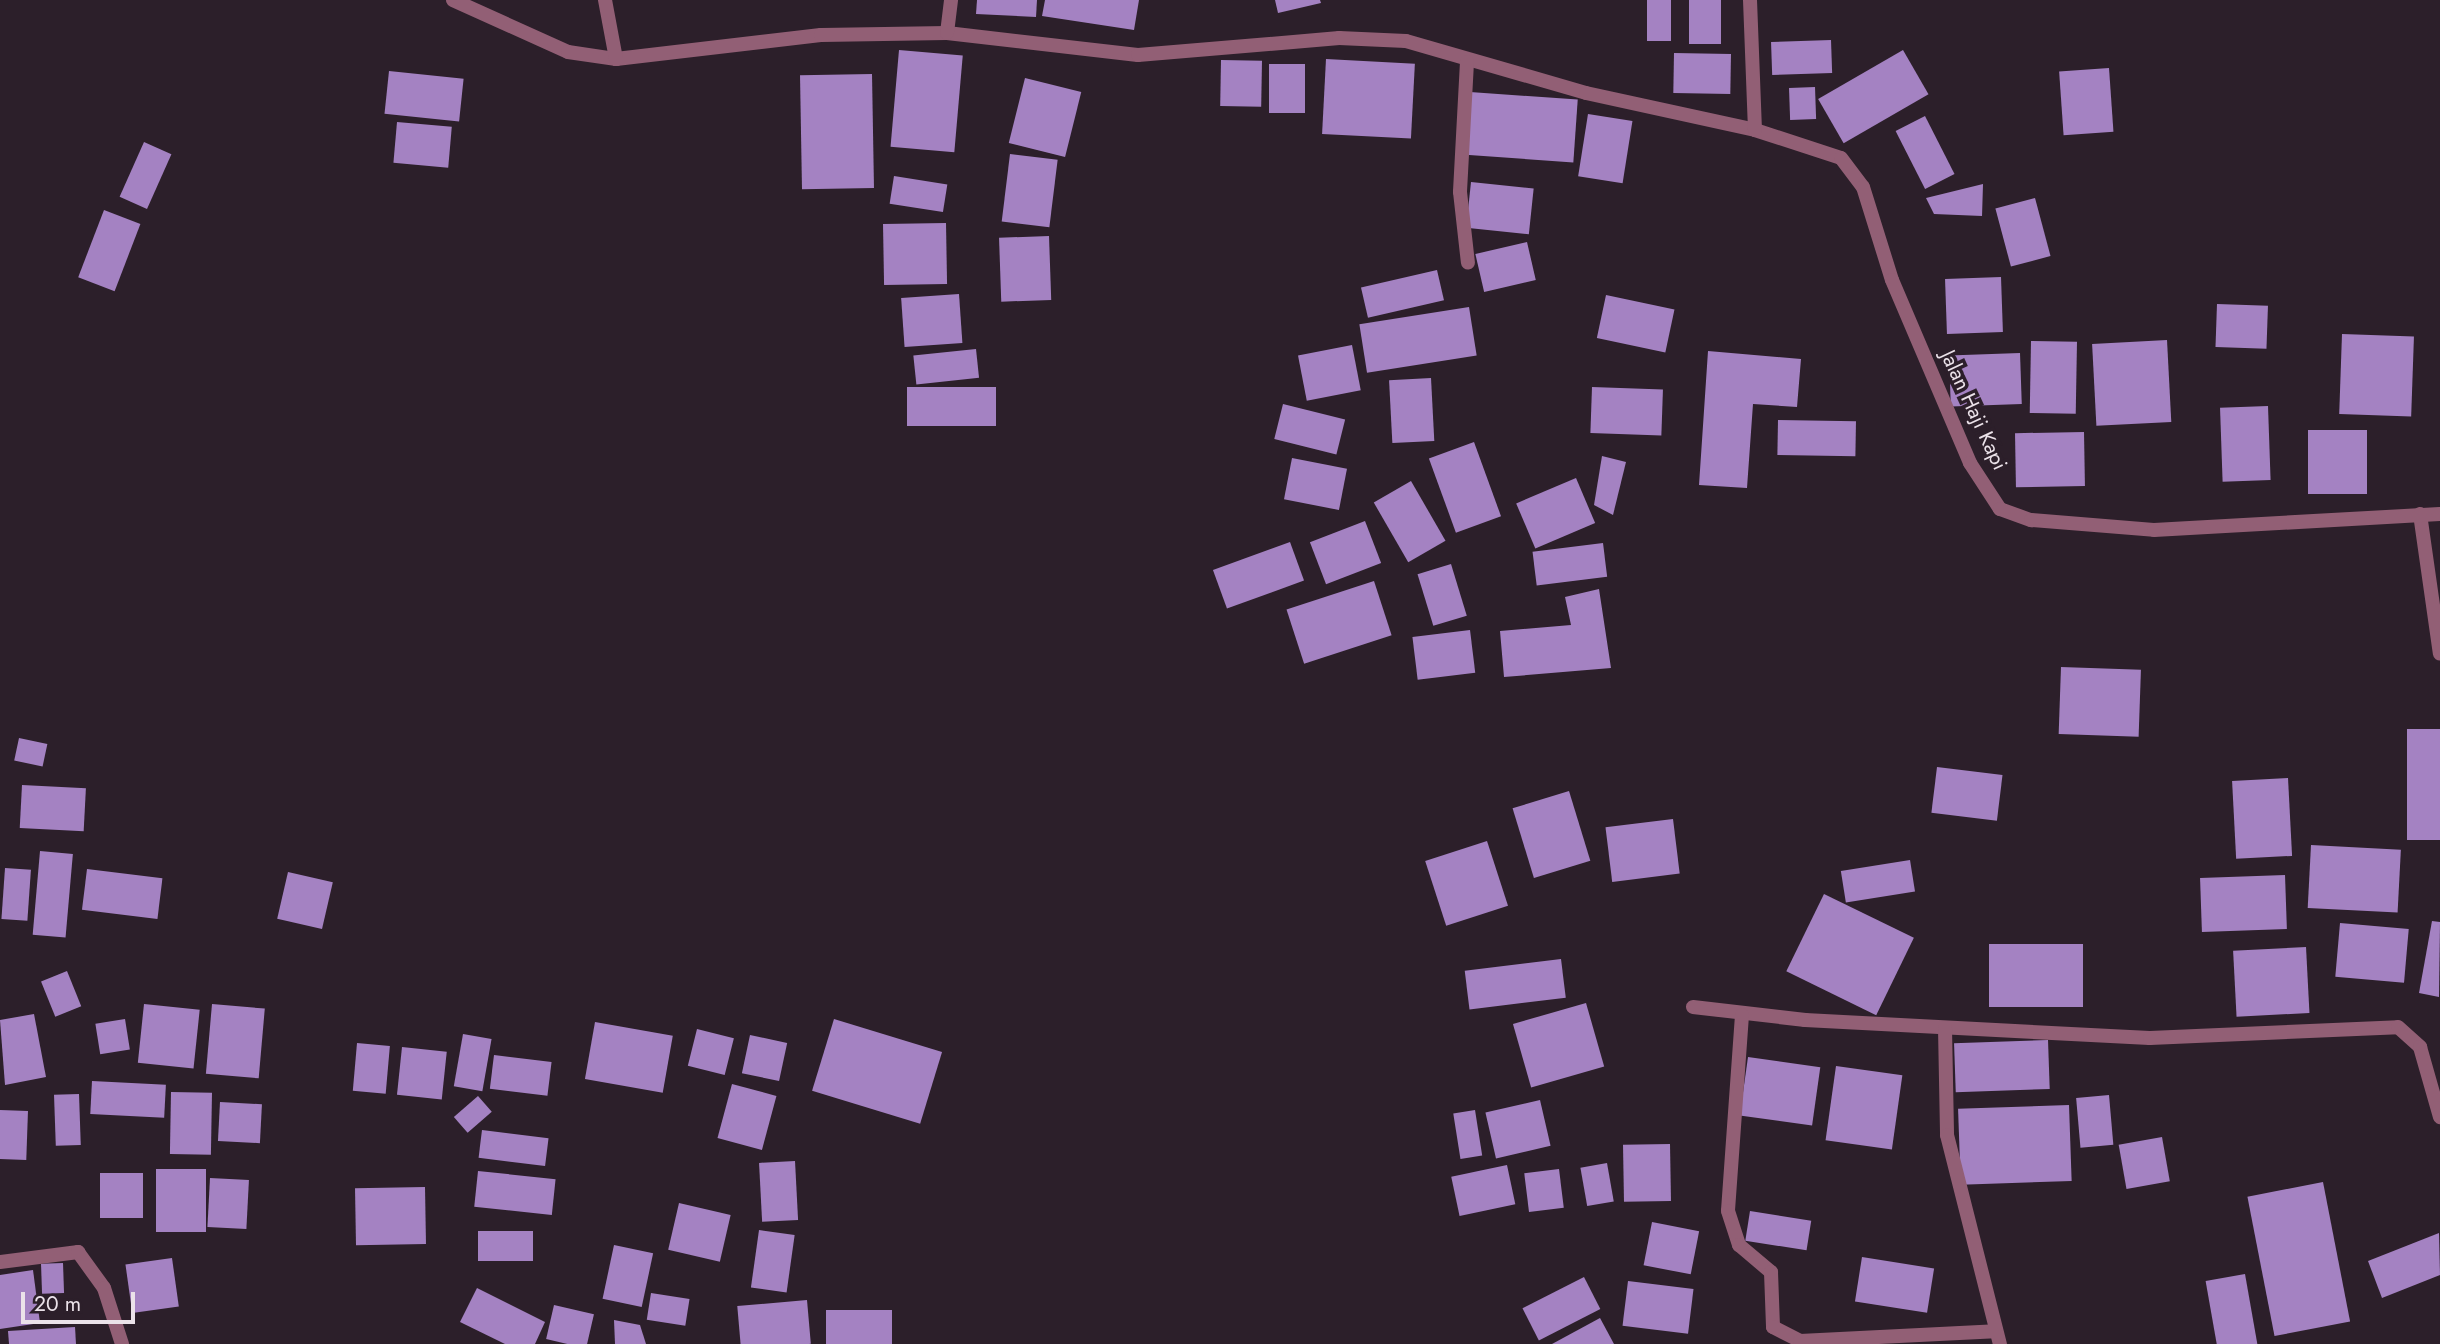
<!DOCTYPE html>
<style>
body{margin:0}
#map{position:relative;width:2440px;height:1344px;overflow:hidden;background:#2c1f2a;font-family:Jost,sans-serif}
div>[style]{position:absolute}
[style*='--x']{left:calc(var(--x)*1px);top:calc(var(--y)*1px);width:calc(var(--w)*1px);rotate:calc(var(--a)*1deg)}
.building>*{inset:0;background:#a482c2;transform-origin:0 0}
.lane>*{height:14px;margin:-7px;padding:0 7px;transform-origin:7px;border-radius:7px;background:#925f75}
.street>*{height:14px;margin:-7px;padding:0 7px;transform-origin:7px;border-radius:7px;background:#925f75}
span{translate:-50% -50%;white-space:nowrap;text-align:center;line-height:1.15;-webkit-text-stroke:7px #2c1f2a;paint-order:stroke}
.street-label{font-size:21px;color:#ebe2e9}
.scale{position:absolute;left:21px;top:1292px;width:114px;height:32px;box-sizing:border-box;border:4px solid #ebe2e9;border-top:0;padding-left:9px;font-size:21px;line-height:24px;white-space:nowrap;color:#ebe2e9;-webkit-text-stroke:5px #2c1f2a;paint-order:stroke}
</style>
<div id="map">
<div class="building">
<div style="clip-path:polygon(977px 0,1037px 0,1036px 17px,976px 14px)"></div>
<div style="clip-path:polygon(1045px 0,1139px 0,1134px 30px,1042px 16px)"></div>
<div style="clip-path:polygon(1275px 0,1320px 0,1321px 3px,1278px 13px)"></div>
<div style="left:1647px;top:0;width:24px;height:41px"></div>
<div style="left:1689px;top:0;width:32px;height:44px"></div>
<div style="left:1831px;top:40px;width:33px;height:60px;rotate:88deg"></div>
<div style="left:899px;top:50px;width:64px;height:97px;rotate:5deg"></div>
<div style="left:1903px;top:50px;width:51px;height:98px;rotate:60deg"></div>
<div style="left:1674px;top:53px;width:57px;height:40px;rotate:1deg"></div>
<div style="left:1326px;top:59px;width:89px;height:75px;rotate:3deg"></div>
<div style="left:1221px;top:60px;width:41px;height:46px;rotate:1deg"></div>
<div style="left:1269px;top:64px;width:36px;height:49px"></div>
<div style="left:2109px;top:68px;width:64px;height:50px;rotate:86deg"></div>
<div style="left:389px;top:71px;width:75px;height:43px;rotate:6deg"></div>
<div style="left:872px;top:74px;width:114px;height:72px;rotate:89deg"></div>
<div style="left:1025px;top:78px;width:58px;height:67px;rotate:14deg"></div>
<div style="left:1815px;top:87px;width:32px;height:26px;rotate:88deg"></div>
<div style="left:1470px;top:92px;width:108px;height:63px;rotate:4deg"></div>
<div style="left:1588px;top:114px;width:45px;height:63px;rotate:9deg"></div>
<div style="left:1925px;top:116px;width:65px;height:33px;rotate:63deg"></div>
<div style="left:397px;top:122px;width:55px;height:41px;rotate:5deg"></div>
<div style="left:144px;top:142px;width:30px;height:60px;rotate:24deg"></div>
<div style="left:1010px;top:154px;width:48px;height:68px;rotate:7deg"></div>
<div style="left:894px;top:176px;width:54px;height:28px;rotate:9deg"></div>
<div style="left:1471px;top:182px;width:63px;height:46px;rotate:6deg"></div>
<div style="clip-path:polygon(1983px 184px,1982px 216px,1934px 214px,1926px 198px)"></div>
<div style="left:2035px;top:198px;width:60px;height:41px;rotate:75deg"></div>
<div style="left:104px;top:210px;width:39px;height:72px;rotate:21deg"></div>
<div style="left:946px;top:223px;width:61px;height:63px;rotate:89deg"></div>
<div style="left:1049px;top:236px;width:64px;height:50px;rotate:88deg"></div>
<div style="left:1527px;top:242px;width:39px;height:53px;rotate:77deg"></div>
<div style="left:1437px;top:270px;width:31px;height:78px;rotate:77deg"></div>
<div style="left:2001px;top:277px;width:55px;height:56px;rotate:88deg"></div>
<div style="left:959px;top:294px;width:49px;height:58px;rotate:86deg"></div>
<div style="left:1606px;top:295px;width:70px;height:44px;rotate:12deg"></div>
<div style="left:2217px;top:304px;width:51px;height:43px;rotate:2deg"></div>
<div style="left:1469px;top:307px;width:49px;height:111px;rotate:81deg"></div>
<div style="left:2342px;top:334px;width:72px;height:80px;rotate:2deg"></div>
<div style="left:2167px;top:340px;width:82px;height:75px;rotate:87deg"></div>
<div style="left:2031px;top:341px;width:46px;height:72px;rotate:1deg"></div>
<div style="left:1352px;top:345px;width:46px;height:55px;rotate:79deg"></div>
<div style="left:976px;top:349px;width:29px;height:63px;rotate:84deg"></div>
<div style="clip-path:polygon(1708px 351px,1801px 359px,1797px 407px,1753px 404px,1747px 488px,1699px 485px)"></div>
<div style="left:2020px;top:353px;width:51px;height:71px;rotate:88deg"></div>
<div style="left:1431px;top:378px;width:63px;height:42px;rotate:87deg"></div>
<div style="left:907px;top:387px;width:89px;height:39px"></div>
<div style="left:1592px;top:387px;width:71px;height:46px;rotate:2deg"></div>
<div style="left:1283px;top:404px;width:64px;height:36px;rotate:14deg"></div>
<div style="left:2268px;top:406px;width:74px;height:48px;rotate:88deg"></div>
<div style="left:1778px;top:420px;width:78px;height:35px;rotate:1deg"></div>
<div style="left:2308px;top:430px;width:59px;height:64px"></div>
<div style="left:2084px;top:432px;width:54px;height:69px;rotate:89deg"></div>
<div style="left:1474px;top:442px;width:79px;height:48px;rotate:70deg"></div>
<div style="clip-path:polygon(1602px 456px,1626px 462px,1613px 515px,1594px 505px)"></div>
<div style="left:1292px;top:458px;width:56px;height:42px;rotate:11deg"></div>
<div style="left:1576px;top:478px;width:49px;height:65px;rotate:67deg"></div>
<div style="left:1411px;top:481px;width:69px;height:43px;rotate:60deg"></div>
<div style="left:1365px;top:521px;width:45px;height:59px;rotate:69deg"></div>
<div style="left:1290px;top:542px;width:41px;height:82px;rotate:70deg"></div>
<div style="left:1603px;top:543px;width:34px;height:71px;rotate:83deg"></div>
<div style="left:1451px;top:564px;width:54px;height:35px;rotate:73deg"></div>
<div style="left:1374px;top:581px;width:57px;height:92px;rotate:72deg"></div>
<div style="clip-path:polygon(1599px 589px,1611px 668px,1504px 677px,1500px 631px,1571px 625px,1565px 597px)"></div>
<div style="left:1470px;top:630px;width:43px;height:58px;rotate:83deg"></div>
<div style="left:2061px;top:667px;width:80px;height:67px;rotate:2deg"></div>
<div style="left:2440px;top:729px;width:111px;height:33px;rotate:90deg"></div>
<div style="left:19px;top:738px;width:29px;height:23px;rotate:12deg"></div>
<div style="left:1937px;top:767px;width:66px;height:46px;rotate:7deg"></div>
<div style="left:2288px;top:778px;width:78px;height:56px;rotate:87deg"></div>
<div style="left:22px;top:785px;width:64px;height:43px;rotate:3deg"></div>
<div style="left:1569px;top:791px;width:73px;height:59px;rotate:73deg"></div>
<div style="left:1673px;top:819px;width:55px;height:68px;rotate:83deg"></div>
<div style="left:1487px;top:841px;width:68px;height:65px;rotate:72deg"></div>
<div style="left:2311px;top:845px;width:90px;height:63px;rotate:3deg"></div>
<div style="left:40px;top:851px;width:33px;height:84px;rotate:5deg"></div>
<div style="left:1910px;top:860px;width:32px;height:70px;rotate:81deg"></div>
<div style="left:5px;top:868px;width:26px;height:51px;rotate:4deg"></div>
<div style="left:87px;top:869px;width:76px;height:41px;rotate:7deg"></div>
<div style="left:288px;top:872px;width:46px;height:48px;rotate:13deg"></div>
<div style="left:2285px;top:875px;width:54px;height:85px;rotate:88deg"></div>
<div style="left:1824px;top:894px;width:100px;height:86px;rotate:26deg"></div>
<div style="clip-path:polygon(2432px 921px,2440px 922px,2439px 997px,2419px 993px)"></div>
<div style="left:2340px;top:923px;width:69px;height:54px;rotate:5deg"></div>
<div style="left:1989px;top:944px;width:94px;height:63px"></div>
<div style="left:2306px;top:947px;width:66px;height:73px;rotate:87deg"></div>
<div style="left:1561px;top:959px;width:39px;height:97px;rotate:83deg"></div>
<div style="left:67px;top:971px;width:38px;height:28px;rotate:68deg"></div>
<div style="left:1586px;top:1003px;width:66px;height:76px;rotate:74deg"></div>
<div style="left:144px;top:1004px;width:56px;height:59px;rotate:6deg"></div>
<div style="left:212px;top:1004px;width:53px;height:70px;rotate:5deg"></div>
<div style="clip-path:polygon(34px 1014px,46px 1077px,5px 1085px,0 1020px)"></div>
<div style="left:125px;top:1019px;width:31px;height:30px;rotate:81deg"></div>
<div style="left:834px;top:1019px;width:113px;height:75px;rotate:17deg"></div>
<div style="left:595px;top:1022px;width:79px;height:58px;rotate:10deg"></div>
<div style="left:697px;top:1029px;width:38px;height:38px;rotate:14deg"></div>
<div style="left:463px;top:1034px;width:29px;height:53px;rotate:10deg"></div>
<div style="left:750px;top:1035px;width:38px;height:39px;rotate:12deg"></div>
<div style="left:2048px;top:1040px;width:49px;height:94px;rotate:88deg"></div>
<div style="left:357px;top:1043px;width:33px;height:48px;rotate:5deg"></div>
<div style="left:402px;top:1047px;width:45px;height:48px;rotate:6deg"></div>
<div style="left:494px;top:1055px;width:58px;height:34px;rotate:7deg"></div>
<div style="left:1748px;top:1057px;width:73px;height:59px;rotate:8deg"></div>
<div style="left:1836px;top:1066px;width:67px;height:75px;rotate:8deg"></div>
<div style="left:92px;top:1081px;width:74px;height:33px;rotate:3deg"></div>
<div style="left:732px;top:1084px;width:46px;height:56px;rotate:15deg"></div>
<div style="left:171px;top:1092px;width:41px;height:62px;rotate:1deg"></div>
<div style="left:79px;top:1094px;width:51px;height:25px;rotate:88deg"></div>
<div style="left:2109px;top:1095px;width:50px;height:33px;rotate:85deg"></div>
<div style="left:478px;top:1096px;width:21px;height:32px;rotate:49deg"></div>
<div style="left:1540px;top:1100px;width:47px;height:56px;rotate:77deg"></div>
<div style="left:220px;top:1102px;width:42px;height:39px;rotate:3deg"></div>
<div style="left:2069px;top:1105px;width:76px;height:111px;rotate:88deg"></div>
<div style="left:0;top:1110px;width:28px;height:49px;rotate:2deg"></div>
<div style="left:1475px;top:1110px;width:46px;height:22px;rotate:81deg"></div>
<div style="left:482px;top:1130px;width:67px;height:28px;rotate:7deg"></div>
<div style="left:2162px;top:1137px;width:45px;height:44px;rotate:80deg"></div>
<div style="left:1670px;top:1144px;width:57px;height:47px;rotate:89deg"></div>
<div style="left:795px;top:1161px;width:59px;height:36px;rotate:87deg"></div>
<div style="left:1607px;top:1163px;width:39px;height:27px;rotate:80deg"></div>
<div style="left:1507px;top:1165px;width:40px;height:57px;rotate:78deg"></div>
<div style="left:156px;top:1169px;width:50px;height:63px"></div>
<div style="left:1559px;top:1169px;width:39px;height:35px;rotate:83deg"></div>
<div style="left:478px;top:1171px;width:78px;height:36px;rotate:6deg"></div>
<div style="left:100px;top:1173px;width:43px;height:45px"></div>
<div style="left:210px;top:1178px;width:39px;height:49px;rotate:3deg"></div>
<div style="left:2323px;top:1182px;width:142px;height:77px;rotate:79deg"></div>
<div style="left:425px;top:1187px;width:57px;height:70px;rotate:89deg"></div>
<div style="left:679px;top:1203px;width:53px;height:48px;rotate:13deg"></div>
<div style="left:1750px;top:1211px;width:62px;height:30px;rotate:9deg"></div>
<div style="left:1652px;top:1222px;width:48px;height:44px;rotate:11deg"></div>
<div style="left:759px;top:1230px;width:36px;height:58px;rotate:8deg"></div>
<div style="left:478px;top:1231px;width:55px;height:30px"></div>
<div style="clip-path:polygon(2439px 1233px,2440px 1275px,2382px 1298px,2368px 1261px)"></div>
<div style="left:614px;top:1245px;width:40px;height:55px;rotate:12deg"></div>
<div style="left:1862px;top:1257px;width:73px;height:45px;rotate:9deg"></div>
<div style="left:172px;top:1258px;width:49px;height:47px;rotate:82deg"></div>
<div style="left:63px;top:1263px;width:30px;height:22px;rotate:88deg"></div>
<div style="clip-path:polygon(33px 1270px,40px 1323px,0 1329px,0 1275px)"></div>
<div style="left:2245px;top:1274px;width:71px;height:40px;rotate:80deg"></div>
<div style="left:1584px;top:1277px;width:36px;height:69px;rotate:63deg"></div>
<div style="left:1628px;top:1281px;width:66px;height:45px;rotate:7deg"></div>
<div style="clip-path:polygon(477px 1288px,545px 1322px,535px 1344px,505px 1344px,460px 1322px)"></div>
<div style="left:651px;top:1293px;width:39px;height:27px;rotate:9deg"></div>
<div style="left:807px;top:1300px;width:44px;height:70px;rotate:85deg"></div>
<div style="left:554px;top:1305px;width:41px;height:35px;rotate:13deg"></div>
<div style="left:826px;top:1310px;width:66px;height:34px"></div>
<div style="clip-path:polygon(1600px 1318px,1614px 1344px,1552px 1344px)"></div>
<div style="clip-path:polygon(614px 1320px,640px 1325px,646px 1344px,615px 1344px)"></div>
<div style="clip-path:polygon(75px 1327px,76px 1344px,9px 1344px,8px 1331px)"></div>
</div>
<div class="lane">
<div style="--x:2420;--y:514;--w:141;--a:81.9"></div>
</div>
<div class="street">
<div style="--x:453;--y:0;--w:126;--a:24.3"></div>
<div style="--x:568;--y:52;--w:49;--a:8.3"></div>
<div style="--x:616;--y:59;--w:206;--a:-6.7"></div>
<div style="--x:821;--y:35;--w:126;--a:-0.9"></div>
<div style="--x:947;--y:33;--w:192;--a:6.6"></div>
<div style="--x:1138;--y:55;--w:202;--a:-4.8"></div>
<div style="--x:1339;--y:38;--w:67;--a:2.6"></div>
<div style="--x:1406;--y:41;--w:187;--a:16.1"></div>
<div style="--x:1586;--y:93;--w:173;--a:12.3"></div>
<div style="--x:1755;--y:130;--w:90;--a:18"></div>
<div style="--x:1841;--y:158;--w:36;--a:53"></div>
<div style="--x:1863;--y:187;--w:97;--a:72.7"></div>
<div style="--x:1892;--y:280;--w:199;--a:66.9"></div>
<div style="--x:1970;--y:463;--w:55;--a:56.9"></div>
<div style="--x:2000;--y:509;--w:33;--a:20"></div>
<div style="--x:2031;--y:520;--w:123;--a:4.6"></div>
<div style="--x:2154;--y:530;--w:286;--a:-3.2"></div>
<div style="--x:605;--y:0;--w:60;--a:79.4"></div>
<div style="--x:1750;--y:0;--w:130;--a:87.8"></div>
<div style="--x:947;--y:33;--w:33;--a:-83"></div>
<div style="--x:1467;--y:62;--w:130;--a:93.1"></div>
<div style="--x:1460;--y:192;--w:71;--a:83.6"></div>
<div style="--x:1693;--y:1007;--w:113;--a:6.6"></div>
<div style="--x:1805;--y:1020;--w:345;--a:3"></div>
<div style="--x:2150;--y:1038;--w:248;--a:-2.5"></div>
<div style="--x:2398;--y:1027;--w:30;--a:42"></div>
<div style="--x:2420;--y:1047;--w:73;--a:74.1"></div>
<div style="--x:1742;--y:1015;--w:196;--a:94.1"></div>
<div style="--x:1728;--y:1211;--w:36;--a:72"></div>
<div style="--x:1739;--y:1245;--w:42;--a:40.2"></div>
<div style="--x:1771;--y:1272;--w:55;--a:87.9"></div>
<div style="--x:1773;--y:1327;--w:30;--a:27"></div>
<div style="--x:1800;--y:1341;--w:195;--a:-2.9"></div>
<div style="--x:1945;--y:1028;--w:107;--a:88.9"></div>
<div style="--x:1947;--y:1135;--w:216;--a:75.8"></div>
<div style="--x:0;--y:1262;--w:79;--a:-7.3"></div>
<div style="--x:78;--y:1252;--w:44;--a:54.2"></div>
<div style="--x:104;--y:1288;--w:59;--a:72.2"></div>
</div>
<div class="street-label">
<span style="left:1974px;top:410px;rotate:65deg">Jalan Haji Kapi</span>
</div>
<div class="scale">20 m</div>
</div>
